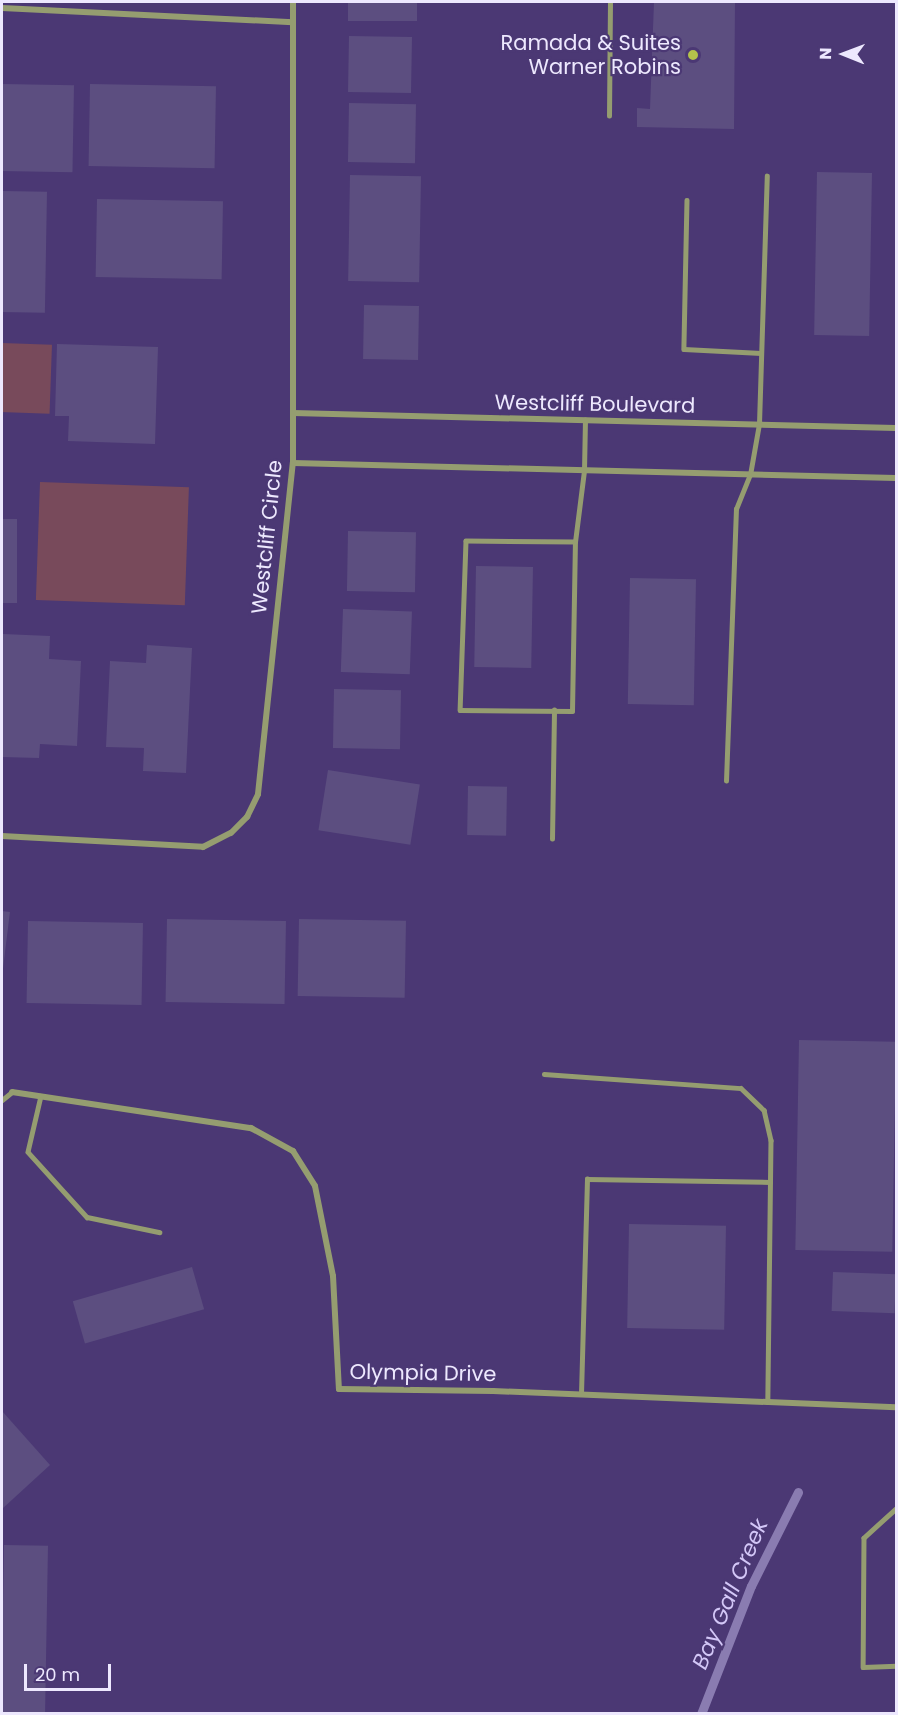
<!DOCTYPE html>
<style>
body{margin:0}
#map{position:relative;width:898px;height:1715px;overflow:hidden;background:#4b3874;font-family:Poppins,sans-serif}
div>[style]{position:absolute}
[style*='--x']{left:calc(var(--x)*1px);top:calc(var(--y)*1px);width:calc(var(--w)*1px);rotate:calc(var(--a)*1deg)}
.green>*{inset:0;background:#784a5b;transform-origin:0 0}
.stream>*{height:9px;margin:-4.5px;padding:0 4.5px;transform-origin:4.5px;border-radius:4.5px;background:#8a7cb1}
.building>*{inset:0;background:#5c4e80;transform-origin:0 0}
.service>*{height:4.5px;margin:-2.25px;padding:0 2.25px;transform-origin:2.25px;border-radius:2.25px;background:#959d70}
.minor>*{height:6px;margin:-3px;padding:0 3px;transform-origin:3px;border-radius:3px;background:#959d70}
.dots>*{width:16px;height:16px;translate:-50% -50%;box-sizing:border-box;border:3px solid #4b3874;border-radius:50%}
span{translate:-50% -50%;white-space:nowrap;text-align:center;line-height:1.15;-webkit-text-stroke:4.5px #4b3874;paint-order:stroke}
.poi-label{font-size:21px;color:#ede8fe}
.right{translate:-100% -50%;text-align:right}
.street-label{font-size:21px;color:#ede8fe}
.water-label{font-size:22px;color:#d3c7f7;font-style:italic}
.frame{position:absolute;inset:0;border:3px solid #ede8fe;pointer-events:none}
.north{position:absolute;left:814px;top:24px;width:60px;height:60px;-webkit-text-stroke:4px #4b3874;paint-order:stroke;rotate:271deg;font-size:16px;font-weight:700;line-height:24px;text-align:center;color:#ede8fe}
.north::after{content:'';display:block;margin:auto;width:21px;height:27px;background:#ede8fe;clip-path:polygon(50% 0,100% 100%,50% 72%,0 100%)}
.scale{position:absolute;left:24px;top:1664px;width:87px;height:27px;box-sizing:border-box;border:3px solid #ede8fe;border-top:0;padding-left:8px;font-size:18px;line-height:21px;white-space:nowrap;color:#ede8fe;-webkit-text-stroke:4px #4b3874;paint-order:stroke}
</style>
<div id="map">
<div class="green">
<div style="left:2px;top:343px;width:50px;height:69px;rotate:2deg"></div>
<div style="left:40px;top:482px;width:149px;height:118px;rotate:2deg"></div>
</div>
<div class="stream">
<div style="--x:701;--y:1714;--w:137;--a:-68.7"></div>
<div style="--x:751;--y:1586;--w:105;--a:-63.4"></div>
</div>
<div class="building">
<div style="left:348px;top:2px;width:69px;height:19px"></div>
<div style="clip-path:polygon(654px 2px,735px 2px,734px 129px,637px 127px,637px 108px,650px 109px)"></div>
<div style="left:349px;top:36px;width:63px;height:56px;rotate:1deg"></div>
<div style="left:2px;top:84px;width:72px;height:87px;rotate:1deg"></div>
<div style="left:90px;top:84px;width:126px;height:82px;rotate:1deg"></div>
<div style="left:349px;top:103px;width:67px;height:59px;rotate:1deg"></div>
<div style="left:817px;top:172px;width:55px;height:163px;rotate:1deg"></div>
<div style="left:350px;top:175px;width:71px;height:106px;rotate:1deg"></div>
<div style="left:2px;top:191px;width:45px;height:121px;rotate:1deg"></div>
<div style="left:97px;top:199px;width:126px;height:78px;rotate:1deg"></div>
<div style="left:364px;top:305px;width:55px;height:54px;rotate:1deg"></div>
<div style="clip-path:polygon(57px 344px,158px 347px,155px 444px,68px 441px,69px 416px,55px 416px)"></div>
<div style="left:2px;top:519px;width:15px;height:84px"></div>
<div style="left:348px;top:531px;width:68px;height:60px;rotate:1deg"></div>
<div style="left:476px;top:566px;width:57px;height:101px;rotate:1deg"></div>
<div style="left:630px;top:578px;width:66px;height:126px;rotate:1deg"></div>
<div style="left:343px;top:609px;width:69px;height:63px;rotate:2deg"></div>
<div style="clip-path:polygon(3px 634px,50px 636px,49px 659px,81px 661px,77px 746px,40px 744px,39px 758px,2px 757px)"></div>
<div style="clip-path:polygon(147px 645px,192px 648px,186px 773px,143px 771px,144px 748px,106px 747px,110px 661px,146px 663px)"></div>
<div style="left:334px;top:689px;width:67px;height:59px;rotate:1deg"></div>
<div style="left:328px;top:770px;width:93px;height:61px;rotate:9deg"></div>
<div style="left:468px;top:786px;width:39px;height:49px;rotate:1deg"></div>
<div style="left:2px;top:911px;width:8px;height:83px;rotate:7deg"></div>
<div style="left:167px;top:919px;width:119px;height:83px;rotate:1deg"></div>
<div style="left:299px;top:919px;width:107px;height:77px;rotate:1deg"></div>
<div style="left:28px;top:921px;width:115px;height:82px;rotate:1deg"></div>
<div style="left:799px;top:1040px;width:97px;height:210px;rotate:1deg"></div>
<div style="left:629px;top:1224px;width:97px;height:104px;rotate:1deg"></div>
<div style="left:192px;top:1267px;width:44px;height:124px;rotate:74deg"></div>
<div style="left:833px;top:1272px;width:63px;height:39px;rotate:2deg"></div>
<div style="clip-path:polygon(2px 1411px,50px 1465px,2px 1509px)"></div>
<div style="left:4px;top:1545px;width:44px;height:169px;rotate:1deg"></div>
</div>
<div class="service">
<div style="--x:609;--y:116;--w:114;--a:-89.5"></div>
<div style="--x:687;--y:200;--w:149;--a:91.2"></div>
<div style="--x:684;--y:349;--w:77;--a:3"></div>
<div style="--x:575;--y:542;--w:109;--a:-179.5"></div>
<div style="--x:466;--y:541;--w:169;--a:92"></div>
<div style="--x:460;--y:710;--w:112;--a:0.5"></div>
<div style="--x:572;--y:711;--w:169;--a:-89"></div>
<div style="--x:575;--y:542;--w:72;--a:-82.8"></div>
<div style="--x:584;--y:471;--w:51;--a:-88.9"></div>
<div style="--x:726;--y:781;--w:272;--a:-87.9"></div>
<div style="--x:736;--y:509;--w:37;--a:-68"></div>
<div style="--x:750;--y:475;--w:52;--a:-80"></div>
<div style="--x:759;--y:424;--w:248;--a:-88.2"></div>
<div style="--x:552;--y:839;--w:129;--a:-89.1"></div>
<div style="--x:544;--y:1074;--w:197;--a:4.1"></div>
<div style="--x:741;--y:1088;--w:32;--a:44"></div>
<div style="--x:764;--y:1110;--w:31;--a:77"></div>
<div style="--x:771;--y:1140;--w:262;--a:90.7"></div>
<div style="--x:41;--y:1096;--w:57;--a:103.1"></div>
<div style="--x:28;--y:1152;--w:88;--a:47.8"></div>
<div style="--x:87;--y:1217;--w:74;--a:11.8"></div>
<div style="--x:2;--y:1100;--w:13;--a:-39"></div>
<div style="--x:581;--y:1394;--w:215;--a:-88.4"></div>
<div style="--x:587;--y:1179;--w:183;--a:0.9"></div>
<div style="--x:896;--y:1509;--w:43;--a:137.8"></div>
<div style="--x:864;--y:1538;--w:129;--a:90.4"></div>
<div style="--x:863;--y:1667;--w:33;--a:-2"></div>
</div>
<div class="minor">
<div style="--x:2;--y:8;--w:291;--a:2.8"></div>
<div style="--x:293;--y:413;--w:603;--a:1.42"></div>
<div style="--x:293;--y:463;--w:603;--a:1.42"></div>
<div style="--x:2;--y:836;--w:201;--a:3.1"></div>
<div style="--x:203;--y:847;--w:31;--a:-27"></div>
<div style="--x:231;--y:833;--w:23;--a:-45"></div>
<div style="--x:247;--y:817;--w:25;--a:-64"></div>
<div style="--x:258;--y:794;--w:333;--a:-84"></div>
<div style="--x:293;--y:463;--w:461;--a:-90"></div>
<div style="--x:12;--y:1092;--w:242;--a:8.6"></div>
<div style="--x:251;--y:1128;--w:48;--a:28.7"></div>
<div style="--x:293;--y:1151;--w:41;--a:57.8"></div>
<div style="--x:315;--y:1186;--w:92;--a:78.7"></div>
<div style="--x:333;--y:1276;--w:113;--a:87"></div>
<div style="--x:339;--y:1389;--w:154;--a:0.7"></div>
<div style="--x:493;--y:1391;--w:403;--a:2.3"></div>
</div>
<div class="dots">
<div style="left:693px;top:55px;background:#b3c24b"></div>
</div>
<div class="poi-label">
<span class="right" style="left:681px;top:55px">Ramada &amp; Suites<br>Warner Robins</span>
</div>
<div class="street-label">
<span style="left:595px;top:404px;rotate:1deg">Westcliff Boulevard</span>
<span style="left:267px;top:537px;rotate:-84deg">Westcliff Circle</span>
<span style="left:423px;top:1373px;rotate:1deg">Olympia Drive</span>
</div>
<div class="water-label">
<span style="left:730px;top:1594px;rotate:-67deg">Bay Gall Creek</span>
</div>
<div class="frame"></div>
<div class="north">N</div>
<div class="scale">20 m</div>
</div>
